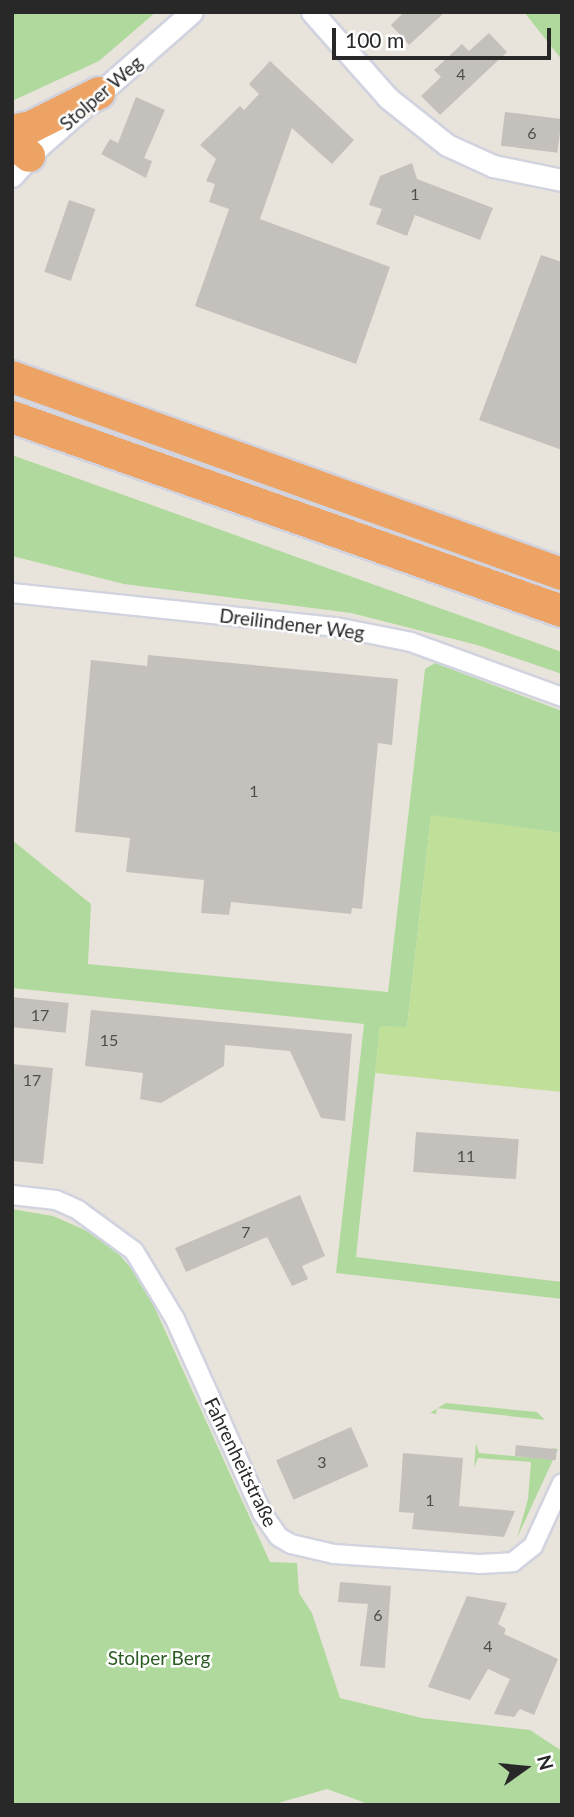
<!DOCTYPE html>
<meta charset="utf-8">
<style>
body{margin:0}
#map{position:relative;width:574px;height:1817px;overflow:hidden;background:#e9e4db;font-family:Lato,sans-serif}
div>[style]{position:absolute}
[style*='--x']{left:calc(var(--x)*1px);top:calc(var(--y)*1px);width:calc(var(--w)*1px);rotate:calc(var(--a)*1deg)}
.green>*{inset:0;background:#b0da9d}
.pitch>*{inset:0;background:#c0e09a}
.building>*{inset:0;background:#c4c0bb;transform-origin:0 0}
.roads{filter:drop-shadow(2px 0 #d1d3df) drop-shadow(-2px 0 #d1d3df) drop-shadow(0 2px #d1d3df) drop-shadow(0 -2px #d1d3df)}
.minor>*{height:18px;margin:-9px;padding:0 9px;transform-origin:9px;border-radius:9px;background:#fff}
.tertiary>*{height:21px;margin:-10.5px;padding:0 10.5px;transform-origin:10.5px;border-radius:10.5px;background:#fff}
.motorway>*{height:32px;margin:-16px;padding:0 16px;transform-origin:16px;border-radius:16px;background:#eca364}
span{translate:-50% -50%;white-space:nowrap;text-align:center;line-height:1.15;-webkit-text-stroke:5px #fff;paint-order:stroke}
.number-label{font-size:16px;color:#4f4e4d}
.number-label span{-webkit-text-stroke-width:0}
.street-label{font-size:19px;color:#282828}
.park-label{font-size:19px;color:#2b5c21}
.frame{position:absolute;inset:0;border:14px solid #282828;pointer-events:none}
.north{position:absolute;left:490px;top:1733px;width:70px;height:70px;-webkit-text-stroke:5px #fff;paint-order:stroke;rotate:75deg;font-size:19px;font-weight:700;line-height:28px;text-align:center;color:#282828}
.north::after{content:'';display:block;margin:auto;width:24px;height:32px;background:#282828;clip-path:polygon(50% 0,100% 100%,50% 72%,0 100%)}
.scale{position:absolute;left:332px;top:28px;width:219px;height:32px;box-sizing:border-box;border:4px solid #282828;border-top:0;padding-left:9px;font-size:21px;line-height:24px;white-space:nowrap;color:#282828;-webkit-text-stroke:5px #fff;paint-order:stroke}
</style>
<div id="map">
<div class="green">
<div style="clip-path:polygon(12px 12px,156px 12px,99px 61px,12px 101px)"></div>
<div style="clip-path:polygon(524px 12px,562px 12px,562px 60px)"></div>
<div style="clip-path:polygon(12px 455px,562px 652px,562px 674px,477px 645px,351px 613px,124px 584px,12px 556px)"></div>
<div style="clip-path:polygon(435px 663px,562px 711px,562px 833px,431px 816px,407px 1027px,380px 1027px,356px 1257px,562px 1282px,562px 1299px,336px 1273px,364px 1024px,12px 988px,12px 840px,91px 904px,88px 964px,388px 992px,425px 669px)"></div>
<div style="clip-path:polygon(12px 1209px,53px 1216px,87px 1231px,116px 1251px,143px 1282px,270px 1562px,297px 1563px,299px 1593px,312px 1613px,340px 1698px,422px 1718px,530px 1730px,562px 1751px,562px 1805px,371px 1805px,327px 1789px,271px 1805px,12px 1805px)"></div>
<div style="clip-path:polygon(446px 1403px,537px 1412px,545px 1420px,437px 1408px,436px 1414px,430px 1413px)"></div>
<div style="clip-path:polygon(476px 1443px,479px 1453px,547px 1459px,553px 1448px,558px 1449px,517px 1538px,528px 1499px,531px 1462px,478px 1458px,474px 1468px)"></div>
</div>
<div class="pitch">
<div style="clip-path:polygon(431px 815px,562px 833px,562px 1092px,375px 1073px,380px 1026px,407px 1027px)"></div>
</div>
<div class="building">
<div style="clip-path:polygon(404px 12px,445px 12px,409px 45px,391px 25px)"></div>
<div style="clip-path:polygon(489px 33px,507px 52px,440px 115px,421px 96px,441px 77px,434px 70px,462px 44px,469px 51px)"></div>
<div style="clip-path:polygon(270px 61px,354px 140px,332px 164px,292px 128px,260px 219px,390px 267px,356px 364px,195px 306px,229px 209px,209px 202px,215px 184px,206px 181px,216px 159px,200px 145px,240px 106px,244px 110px,259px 94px,249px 84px)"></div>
<div style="clip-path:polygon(136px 97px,165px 110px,144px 158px,152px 161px,146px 178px,101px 154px,110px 139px,118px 143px)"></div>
<div style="left:505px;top:112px;width:57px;height:34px;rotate:7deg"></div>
<div style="clip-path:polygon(412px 163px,417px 179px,493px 208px,480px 240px,415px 215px,407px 236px,376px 224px,382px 209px,369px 205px,380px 176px)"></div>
<div style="left:69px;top:200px;width:28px;height:76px;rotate:19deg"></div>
<div style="clip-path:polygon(541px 255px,562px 262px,562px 450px,479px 420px)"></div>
<div style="clip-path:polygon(148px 655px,398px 679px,392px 745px,378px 743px,362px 909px,352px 908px,351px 914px,231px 902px,229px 915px,201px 913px,204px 880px,126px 872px,130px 838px,75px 832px,91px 660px,147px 666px)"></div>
<div style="left:12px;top:997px;width:57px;height:30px;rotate:6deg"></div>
<div style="clip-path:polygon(91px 1010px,352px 1034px,345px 1121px,321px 1118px,290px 1051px,225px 1045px,224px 1066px,161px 1103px,140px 1099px,143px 1073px,85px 1066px)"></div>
<div style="clip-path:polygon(12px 1064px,53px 1068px,43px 1164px,12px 1161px)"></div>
<div style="left:416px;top:1132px;width:103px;height:40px;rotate:4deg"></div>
<div style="clip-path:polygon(300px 1195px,325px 1256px,302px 1266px,308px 1279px,292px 1286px,267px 1237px,186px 1272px,175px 1248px)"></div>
<div style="left:351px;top:1427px;width:43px;height:82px;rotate:66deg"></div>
<div style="left:516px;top:1445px;width:41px;height:11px;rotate:6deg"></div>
<div style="clip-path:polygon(403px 1453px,463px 1458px,459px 1506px,515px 1511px,504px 1537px,412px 1529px,414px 1513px,399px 1512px)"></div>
<div style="clip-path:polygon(340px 1582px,391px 1586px,385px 1668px,360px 1666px,368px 1604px,338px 1602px)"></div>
<div style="clip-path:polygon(467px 1596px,507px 1603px,498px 1624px,506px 1629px,504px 1634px,558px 1659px,534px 1715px,520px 1709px,514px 1717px,494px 1714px,510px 1679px,488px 1669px,470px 1700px,428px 1687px)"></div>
</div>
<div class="roads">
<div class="minor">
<div style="--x:12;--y:593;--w:326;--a:6"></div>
<div style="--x:336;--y:627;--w:76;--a:11.3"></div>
<div style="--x:411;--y:642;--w:161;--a:20"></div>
<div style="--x:12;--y:1195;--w:44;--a:6.5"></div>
<div style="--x:56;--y:1200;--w:24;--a:24"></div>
<div style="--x:78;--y:1210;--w:69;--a:36.2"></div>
<div style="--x:134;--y:1251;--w:79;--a:58.9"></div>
<div style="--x:175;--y:1319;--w:213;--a:65.8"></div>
<div style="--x:262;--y:1513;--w:29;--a:55"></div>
<div style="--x:279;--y:1537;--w:14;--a:30"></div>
<div style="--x:291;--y:1544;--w:44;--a:13.1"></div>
<div style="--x:334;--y:1554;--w:145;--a:3.9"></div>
<div style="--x:479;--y:1564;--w:34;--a:-3"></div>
<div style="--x:513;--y:1562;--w:26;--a:-39"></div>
<div style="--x:533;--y:1546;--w:69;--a:-65.3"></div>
</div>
<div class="tertiary">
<div style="--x:312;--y:12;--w:115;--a:48.5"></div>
<div style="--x:388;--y:98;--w:75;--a:38.5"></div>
<div style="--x:447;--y:145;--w:51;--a:24.5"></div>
<div style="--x:493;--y:166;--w:70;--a:11.5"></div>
<div style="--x:12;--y:176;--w:38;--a:-48"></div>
<div style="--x:37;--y:148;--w:206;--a:-41.3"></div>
</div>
<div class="motorway">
<div style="--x:12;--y:131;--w:19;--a:-12"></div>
<div style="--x:31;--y:127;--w:76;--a:-26.6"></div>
<div style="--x:12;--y:142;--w:22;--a:39"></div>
<div style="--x:12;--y:377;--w:584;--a:19.71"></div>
<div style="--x:12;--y:417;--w:583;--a:19.43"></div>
</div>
</div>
<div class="number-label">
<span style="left:461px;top:74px">4</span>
<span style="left:532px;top:133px">6</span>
<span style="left:415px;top:194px">1</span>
<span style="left:254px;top:791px">1</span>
<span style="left:40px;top:1015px">17</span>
<span style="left:109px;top:1040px">15</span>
<span style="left:32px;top:1080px">17</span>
<span style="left:466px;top:1156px">11</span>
<span style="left:246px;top:1232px">7</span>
<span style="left:322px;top:1462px">3</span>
<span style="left:430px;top:1500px">1</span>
<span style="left:378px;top:1615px">6</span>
<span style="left:488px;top:1646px">4</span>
</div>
<div class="street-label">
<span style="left:101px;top:93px;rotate:-41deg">Stolper Weg</span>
<span style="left:292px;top:624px;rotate:7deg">Dreilindener Weg</span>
<span style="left:241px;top:1462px;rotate:64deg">Fahrenheitstraße</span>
</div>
<div class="park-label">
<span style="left:159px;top:1658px">Stolper Berg</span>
</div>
<div class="frame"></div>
<div class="north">N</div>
<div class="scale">100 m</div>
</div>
